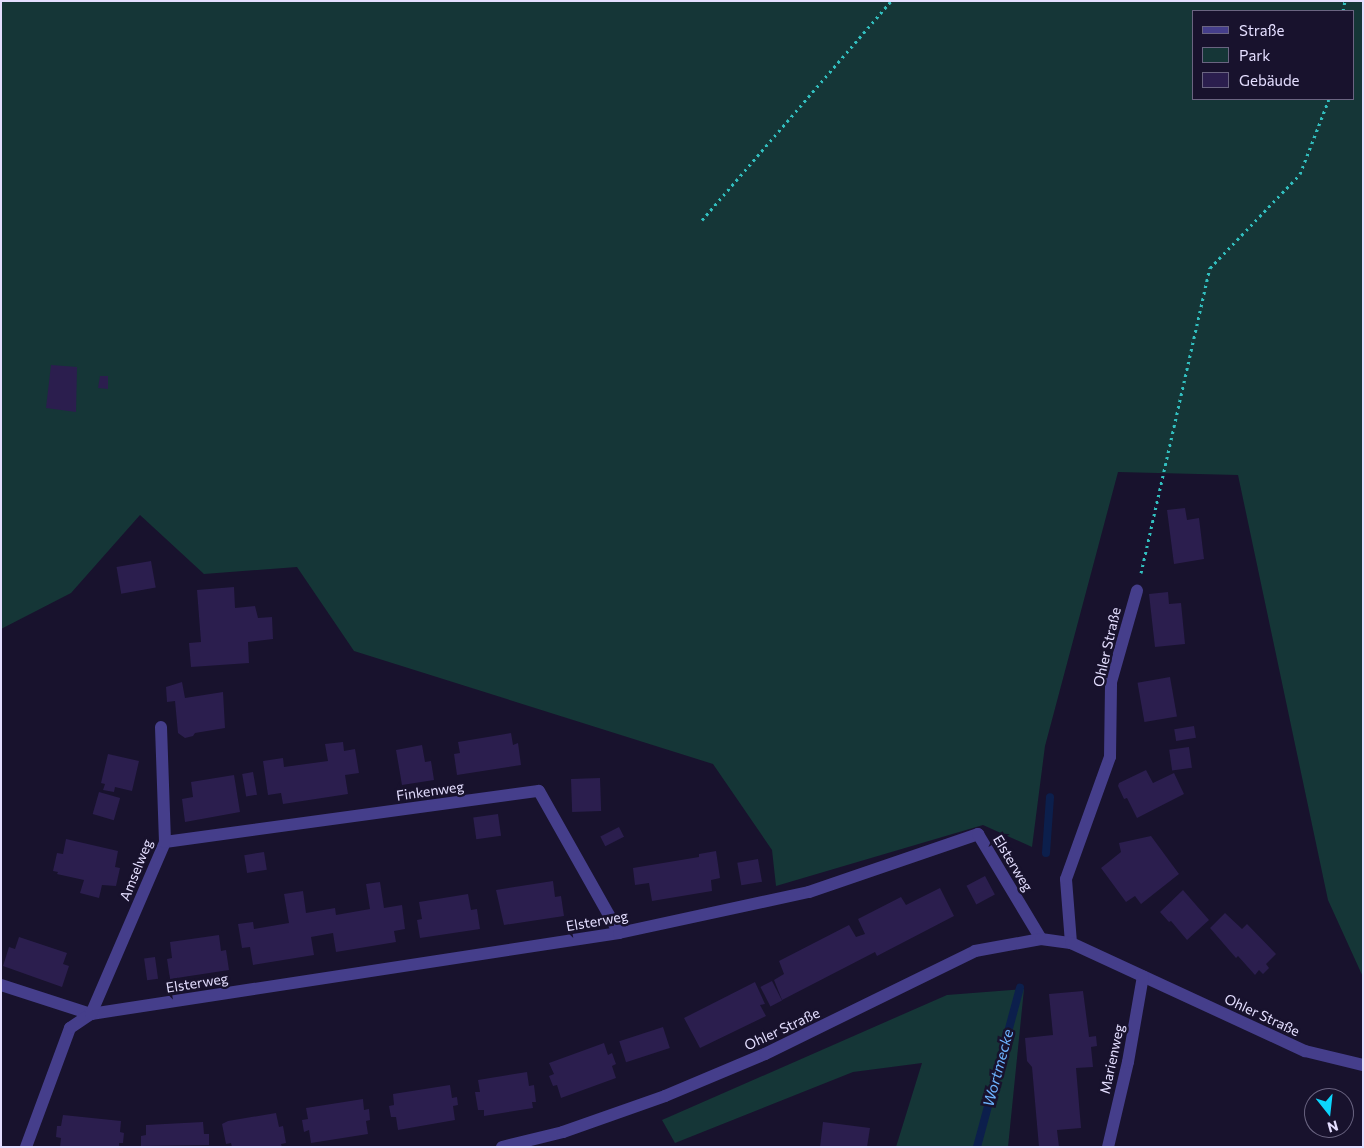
<!DOCTYPE html>
<meta charset="utf-8">
<style>
body{margin:0}
#map{position:relative;width:1364px;height:1148px;overflow:hidden;background:#18122d;font-family:Commissioner,sans-serif}
div>[style]{position:absolute}
[style*='--x']{left:calc(var(--x)*1px);top:calc(var(--y)*1px);width:calc(var(--w)*1px);rotate:calc(var(--a)*1deg)}
.green>*{inset:0;background:#153637}
.stream>*{height:8px;margin:-4px;padding:0 4px;transform-origin:4px;border-radius:4px;background:#0c1f4c}
.building>*{inset:0;background:#2b1e4e;transform-origin:0 0}
.path>*{height:3px;margin-top:-1.5px;transform-origin:0;background:repeating-linear-gradient(90deg,#32bfbf 0 2.5px,transparent 0 6.5px)}
.minor>*{height:12px;margin:-6px;padding:0 6px;transform-origin:6px;border-radius:6px;background:#453e8b}
span{translate:-50% -50%;white-space:nowrap;text-align:center;line-height:1.15;-webkit-text-stroke:5px #18122d;paint-order:stroke}
.street-label{font-size:14px;color:#e4deff}
.water-label{font-size:15px;color:#6db2fe;font-style:italic}
.frame{position:absolute;inset:0;border:2px solid #e4deff;pointer-events:none}
.legend{position:absolute;left:1192px;top:10px;width:162px;height:90px;box-sizing:border-box;background:#18122d;border:1px solid #6a6481;margin:0;padding:6px 9px;list-style:none;font-size:15px;color:#e4deff}
.legend li{display:flex;align-items:center;gap:10px;height:25px}
.legend b{width:25px;border:1px solid #6a6481}
.north{position:absolute;left:1304px;top:1088px;width:50px;height:50px;box-sizing:border-box;background:#18122d;border:1px solid #6a6481;border-radius:50%;rotate:164deg;font-size:14px;font-weight:700;line-height:20px;text-align:center;color:#e4deff}
.north::after{content:'';display:block;margin:auto;width:18px;height:22px;background:#0cd6fd;clip-path:polygon(50% 0,100% 100%,50% 72%,0 100%)}
</style>
<div id="map">
<div class="green">
<div style="clip-path:polygon(evenodd,1px 1px,1363px 1px,1363px 977px,1328px 900px,1238px 475px,1118px 472px,1045px 746px,1032px 847px,983px 825px,776px 886px,772px 850px,713px 764px,354px 651px,297px 567px,204px 574px,140px 515px,71px 593px,1px 629px,1px 1px,1193px 11px,1353px 11px,1353px 99px,1193px 99px,1193px 11px)"></div>
<div style="clip-path:polygon(1024px 989px,1008px 1147px,896px 1147px,922px 1063px,853px 1072px,675px 1143px,662px 1120px,947px 995px)"></div>
</div>
<div class="stream">
<div style="--x:1046;--y:853;--w:56;--a:-85.9"></div>
<div style="--x:977;--y:1147;--w:165;--a:-74.9"></div>
</div>
<div class="building">
<div style="clip-path:polygon(51px 365px,77px 367px,76px 412px,46px 408px)"></div>
<div style="clip-path:polygon(100px 376px,108px 376px,108px 389px,98px 388px)"></div>
<div style="clip-path:polygon(1185px 508px,1187px 520px,1199px 518px,1204px 559px,1174px 564px,1167px 510px)"></div>
<div style="left:151px;top:561px;width:27px;height:35px;rotate:80deg"></div>
<div style="clip-path:polygon(234px 587px,235px 608px,255px 606px,258px 618px,272px 617px,273px 639px,248px 642px,249px 663px,191px 667px,189px 643px,201px 642px,197px 590px)"></div>
<div style="clip-path:polygon(1168px 592px,1169px 604px,1181px 603px,1185px 644px,1155px 647px,1149px 594px)"></div>
<div style="left:1170px;top:677px;width:40px;height:33px;rotate:80deg"></div>
<div style="clip-path:polygon(182px 682px,185px 698px,223px 692px,225px 728px,195px 733px,193px 736px,185px 738px,178px 733px,175px 701px,167px 702px,166px 687px)"></div>
<div style="left:1194px;top:726px;width:12px;height:20px;rotate:81deg"></div>
<div style="clip-path:polygon(511px 733px,513px 745px,518px 743px,521px 765px,457px 775px,454px 754px,460px 753px,458px 742px)"></div>
<div style="clip-path:polygon(343px 742px,344px 751px,355px 749px,359px 773px,345px 775px,348px 794px,283px 804px,281px 793px,268px 795px,263px 761px,283px 758px,284px 767px,328px 761px,325px 744px)"></div>
<div style="clip-path:polygon(422px 745px,425px 762px,431px 761px,434px 780px,402px 785px,396px 750px)"></div>
<div style="left:1189px;top:747px;width:21px;height:20px;rotate:82deg"></div>
<div style="clip-path:polygon(108px 754px,139px 761px,132px 791px,115px 787px,114px 792px,103px 790px,105px 784px,101px 783px)"></div>
<div style="clip-path:polygon(1146px 770px,1153px 783px,1174px 773px,1184px 794px,1137px 818px,1127px 798px,1124px 799px,1118px 786px,1119px 783px)"></div>
<div style="left:253px;top:772px;width:23px;height:11px;rotate:80deg"></div>
<div style="clip-path:polygon(234px 775px,240px 812px,185px 822px,182px 799px,193px 797px,191px 782px)"></div>
<div style="left:600px;top:778px;width:33px;height:29px;rotate:88deg"></div>
<div style="left:99px;top:792px;width:22px;height:23px;rotate:16deg"></div>
<div style="left:498px;top:814px;width:22px;height:25px;rotate:82deg"></div>
<div style="left:619px;top:827px;width:11px;height:21px;rotate:63deg"></div>
<div style="clip-path:polygon(1151px 836px,1179px 874px,1141px 904px,1135px 896px,1126px 902px,1101px 868px,1121px 852px,1119px 843px)"></div>
<div style="clip-path:polygon(66px 839px,118px 851px,115px 867px,120px 868px,116px 886px,102px 885px,99px 898px,80px 893px,84px 880px,57px 874px,58px 872px,53px 871px,57px 853px,63px 854px)"></div>
<div style="clip-path:polygon(716px 851px,720px 878px,711px 880px,712px 891px,652px 901px,649px 883px,635px 885px,633px 868px,699px 857px,699px 854px)"></div>
<div style="left:264px;top:852px;width:18px;height:20px;rotate:81deg"></div>
<div style="left:758px;top:859px;width:23px;height:21px;rotate:80deg"></div>
<div style="left:985px;top:876px;width:21px;height:21px;rotate:62deg"></div>
<div style="clip-path:polygon(553px 881px,555px 897px,561px 896px,564px 916px,504px 925px,496px 890px)"></div>
<div style="clip-path:polygon(380px 882px,384px 908px,402px 905px,405px 929px,394px 931px,396px 942px,336px 952px,333px 933px,311px 937px,314px 955px,253px 965px,250px 947px,242px 948px,238px 924px,253px 922px,254px 929px,289px 923px,284px 894px,303px 891px,306px 913px,335px 908px,336px 915px,370px 909px,366px 884px)"></div>
<div style="clip-path:polygon(940px 888px,954px 916px,877px 956px,875px 952px,782px 1000px,774px 980px,784px 974px,779px 961px,849px 925px,856px 937px,865px 934px,858px 919px,901px 897px,906px 905px)"></div>
<div style="clip-path:polygon(1183px 890px,1209px 920px,1187px 940px,1171px 921px,1169px 922px,1160px 912px)"></div>
<div style="clip-path:polygon(468px 894px,471px 910px,477px 909px,480px 929px,420px 938px,417px 920px,422px 919px,419px 902px)"></div>
<div style="clip-path:polygon(1225px 913px,1242px 929px,1247px 924px,1276px 954px,1266px 964px,1269px 968px,1263px 974px,1259px 970px,1255px 975px,1238px 956px,1236px 958px,1210px 928px)"></div>
<div style="clip-path:polygon(219px 935px,221px 951px,226px 950px,229px 970px,170px 979px,167px 959px,172px 958px,170px 942px)"></div>
<div style="clip-path:polygon(19px 937px,67px 953px,63px 964px,69px 966px,62px 987px,3px 966px,9px 947px,15px 949px)"></div>
<div style="left:155px;top:957px;width:22px;height:11px;rotate:82deg"></div>
<div style="left:772px;top:981px;width:22px;height:13px;rotate:63deg"></div>
<div style="clip-path:polygon(755px 982px,765px 1004px,760px 1005px,766px 1016px,700px 1048px,684px 1018px)"></div>
<div style="clip-path:polygon(1083px 991px,1089px 1037px,1096px 1036px,1097px 1046px,1091px 1047px,1093px 1067px,1076px 1068px,1081px 1128px,1057px 1130px,1059px 1147px,1039px 1147px,1032px 1067px,1027px 1061px,1025px 1038px,1053px 1035px,1049px 994px)"></div>
<div style="left:663px;top:1027px;width:22px;height:46px;rotate:72deg"></div>
<div style="clip-path:polygon(604px 1043px,608px 1055px,612px 1053px,616px 1064px,612px 1066px,616px 1078px,561px 1098px,557px 1085px,553px 1086px,549px 1076px,554px 1074px,549px 1063px)"></div>
<div style="clip-path:polygon(527px 1072px,529px 1086px,534px 1085px,536px 1102px,532px 1102px,533px 1108px,484px 1116px,484px 1110px,478px 1110px,475px 1092px,480px 1092px,478px 1080px)"></div>
<div style="clip-path:polygon(450px 1085px,452px 1098px,457px 1097px,458px 1105px,453px 1106px,455px 1120px,398px 1130px,396px 1117px,391px 1117px,389px 1106px,394px 1105px,393px 1094px)"></div>
<div style="clip-path:polygon(363px 1099px,364px 1110px,369px 1109px,370px 1120px,366px 1121px,368px 1134px,311px 1143px,309px 1130px,304px 1132px,302px 1120px,308px 1119px,306px 1108px)"></div>
<div style="clip-path:polygon(276px 1113px,279px 1127px,283px 1126px,286px 1143px,281px 1144px,282px 1147px,232px 1147px,231px 1143px,226px 1144px,222px 1124px,228px 1121px)"></div>
<div style="clip-path:polygon(63px 1115px,121px 1121px,120px 1132px,124px 1133px,123px 1143px,119px 1143px,119px 1147px,60px 1147px,61px 1138px,56px 1137px,57px 1126px,61px 1126px)"></div>
<div style="clip-path:polygon(203px 1122px,204px 1134px,209px 1134px,209px 1145px,141px 1146px,141px 1136px,146px 1135px,146px 1125px)"></div>
<div style="clip-path:polygon(823px 1122px,870px 1128px,867px 1147px,820px 1147px)"></div>
</div>
<div class="path">
<div style="--x:1343;--y:11;--w:10;--a:-79"></div>
<div style="--x:702;--y:220;--w:289;--a:-49.2"></div>
<div style="--x:1141;--y:573;--w:313;--a:-77.3"></div>
<div style="--x:1210;--y:268;--w:130;--a:-46.2"></div>
<div style="--x:1300;--y:174;--w:80;--a:-68.9"></div>
</div>
<div class="minor">
<div style="--x:165;--y:842;--w:377;--a:-7.8"></div>
<div style="--x:539;--y:791;--w:163;--a:60.6"></div>
<div style="--x:1071;--y:943;--w:64;--a:-94.5"></div>
<div style="--x:1066;--y:879;--w:130;--a:-70.2"></div>
<div style="--x:1110;--y:757;--w:75;--a:-89.2"></div>
<div style="--x:1111;--y:682;--w:95;--a:-74.1"></div>
<div style="--x:1;--y:985;--w:95;--a:17.9"></div>
<div style="--x:91;--y:1014;--w:534;--a:-8.72"></div>
<div style="--x:619;--y:933;--w:194;--a:-12.2"></div>
<div style="--x:809;--y:892;--w:179;--a:-18.9"></div>
<div style="--x:978;--y:834;--w:122;--a:59"></div>
<div style="--x:26;--y:1147;--w:127;--a:-69.7"></div>
<div style="--x:70;--y:1028;--w:25;--a:-34"></div>
<div style="--x:91;--y:1014;--w:187;--a:-66.7"></div>
<div style="--x:165;--y:842;--w:115;--a:-92"></div>
<div style="--x:502;--y:1147;--w:63;--a:-13.8"></div>
<div style="--x:563;--y:1132;--w:108;--a:-19.4"></div>
<div style="--x:665;--y:1096;--w:108;--a:-22.8"></div>
<div style="--x:765;--y:1054;--w:234;--a:-26.1"></div>
<div style="--x:975;--y:951;--w:67;--a:-10.3"></div>
<div style="--x:1041;--y:939;--w:30;--a:8"></div>
<div style="--x:1071;--y:943;--w:258;--a:24.8"></div>
<div style="--x:1305;--y:1051;--w:60;--a:13.6"></div>
<div style="--x:1108;--y:1147;--w:87;--a:-76.8"></div>
<div style="--x:1128;--y:1062;--w:87;--a:-80.1"></div>
</div>
<div class="street-label">
<span style="left:1107px;top:647px;rotate:-77deg">Ohler Straße</span>
<span style="left:430px;top:791px;rotate:-8deg">Finkenweg</span>
<span style="left:1013px;top:863px;rotate:59deg">Elsterweg</span>
<span style="left:136px;top:870px;rotate:-68deg">Amselweg</span>
<span style="left:597px;top:921px;rotate:-10deg">Elsterweg</span>
<span style="left:197px;top:983px;rotate:-9deg">Elsterweg</span>
<span style="left:1262px;top:1015px;rotate:25deg">Ohler Straße</span>
<span style="left:782px;top:1029px;rotate:-25deg">Ohler Straße</span>
<span style="left:1112px;top:1059px;rotate:-78deg">Marienweg</span>
</div>
<div class="water-label">
<span style="left:998px;top:1068px;rotate:-75deg">Wortmecke</span>
</div>
<div class="frame"></div>
<ul class="legend">
<li><b style="height:6px;background:#453e8b"></b>Straße</li>
<li><b style="height:14px;background:#153637"></b>Park</li>
<li><b style="height:14px;background:#2b1e4e"></b>Gebäude</li>
</ul>
<div class="north">N</div>
</div>
